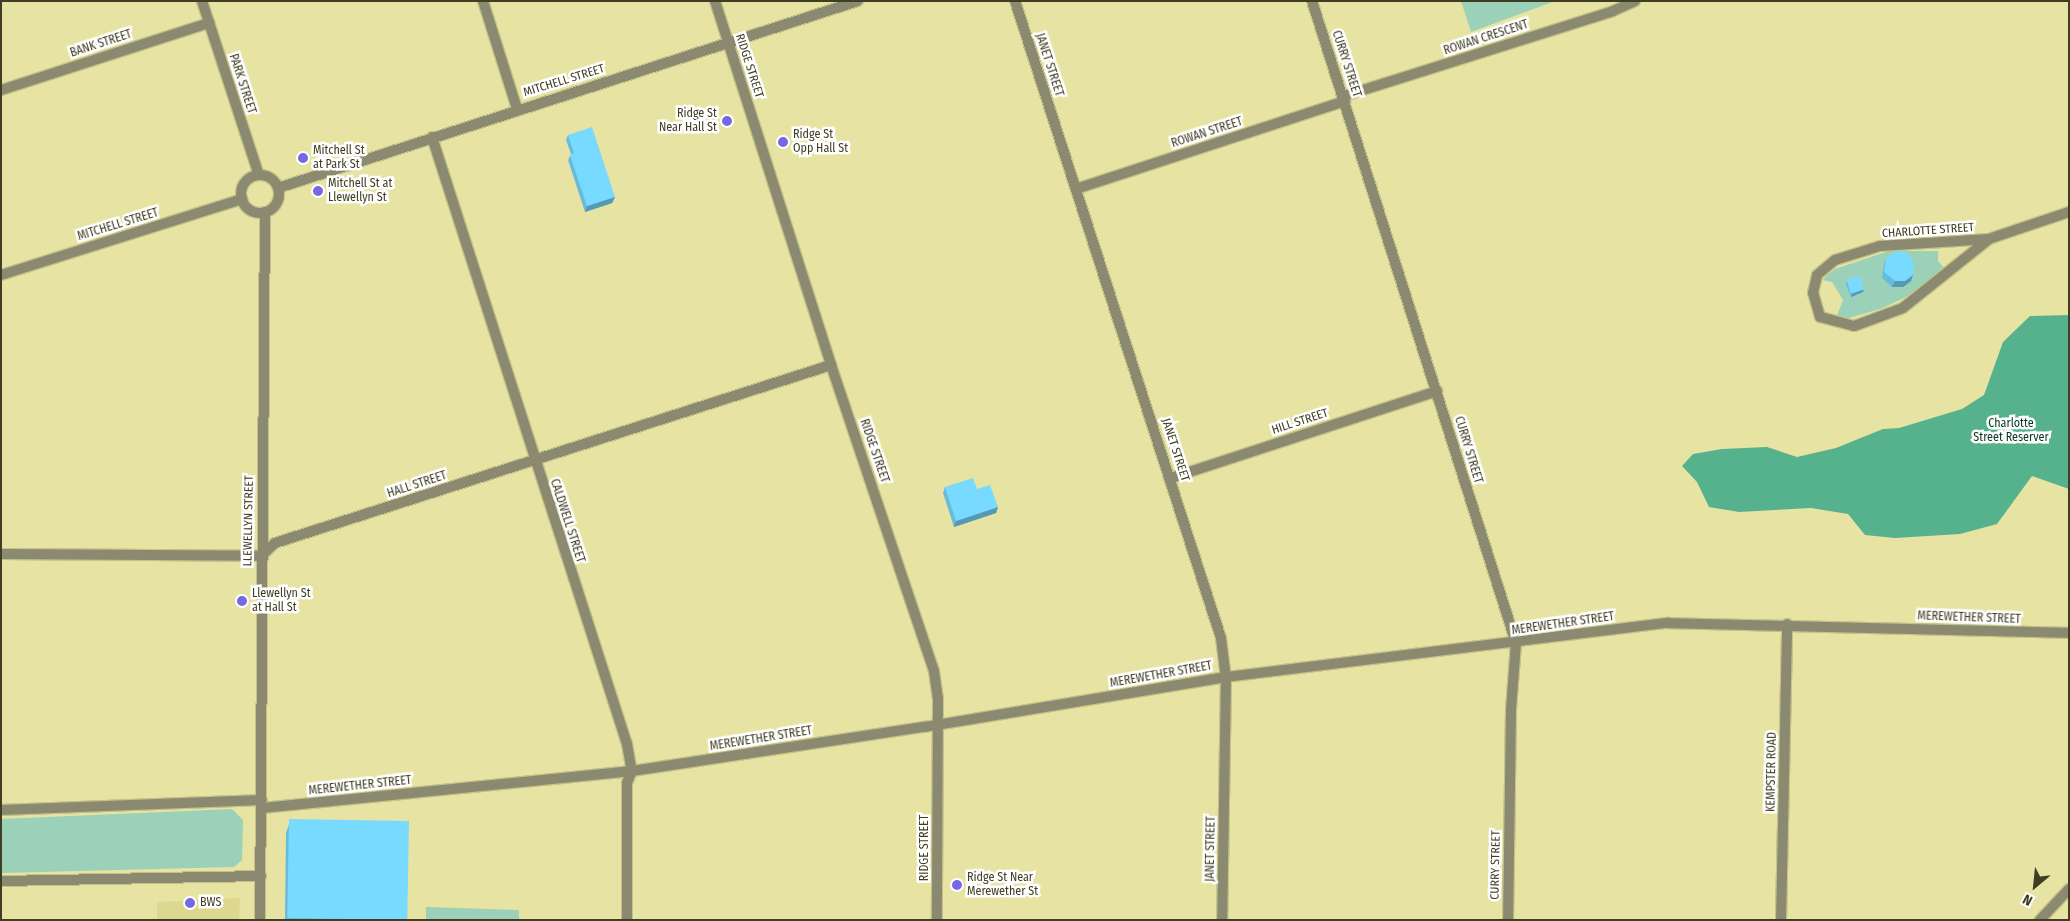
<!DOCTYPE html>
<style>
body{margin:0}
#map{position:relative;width:2070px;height:921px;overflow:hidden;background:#e7e3a3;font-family:"Fira Sans Condensed",sans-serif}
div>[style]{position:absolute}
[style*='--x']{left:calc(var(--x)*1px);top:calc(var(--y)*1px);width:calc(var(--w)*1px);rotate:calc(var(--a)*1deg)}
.built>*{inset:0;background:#dcd88f}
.green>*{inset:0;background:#9bd1b8}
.forest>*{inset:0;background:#56b28d}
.roads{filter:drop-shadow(1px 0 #c5c289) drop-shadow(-1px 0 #c5c289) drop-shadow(0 1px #c5c289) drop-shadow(0 -1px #c5c289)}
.minor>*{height:10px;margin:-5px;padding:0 5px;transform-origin:5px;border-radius:5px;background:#8b8a70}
.minor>.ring{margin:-5px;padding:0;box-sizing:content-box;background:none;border:10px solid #8b8a70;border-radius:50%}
.wall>*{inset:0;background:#68bbdb}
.shaded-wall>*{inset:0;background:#5599b2}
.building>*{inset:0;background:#79daff;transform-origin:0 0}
.dots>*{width:14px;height:14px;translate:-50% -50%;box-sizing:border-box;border:2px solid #fff;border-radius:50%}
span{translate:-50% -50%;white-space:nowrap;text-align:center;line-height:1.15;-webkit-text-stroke:5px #fff;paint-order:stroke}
.street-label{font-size:12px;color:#3f3d23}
.poi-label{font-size:12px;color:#3f3d23}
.right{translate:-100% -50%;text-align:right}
.left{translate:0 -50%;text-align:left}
.park-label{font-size:12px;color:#0b3626}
.frame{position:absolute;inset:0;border:2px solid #3f3d23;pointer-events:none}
.north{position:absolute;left:2010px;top:861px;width:50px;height:50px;-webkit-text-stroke:4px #fff;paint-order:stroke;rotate:208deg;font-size:14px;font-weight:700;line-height:20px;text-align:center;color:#3f3d23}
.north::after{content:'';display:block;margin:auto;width:18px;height:22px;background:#3f3d23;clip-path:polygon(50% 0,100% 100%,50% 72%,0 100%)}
</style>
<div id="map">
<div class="built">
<div style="clip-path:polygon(240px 898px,239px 920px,157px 920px,157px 902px)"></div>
</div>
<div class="green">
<div style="clip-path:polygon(1461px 1px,1555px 1px,1471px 32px)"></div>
<div style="clip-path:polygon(1889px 251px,1938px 251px,1938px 261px,1946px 270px,1910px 295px,1883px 308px,1846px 319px,1836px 318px,1843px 300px,1832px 282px,1823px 280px,1827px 275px,1835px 269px)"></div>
<div style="clip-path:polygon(232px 809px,243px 820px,242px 860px,234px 867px,1px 873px,1px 819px)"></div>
<div style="clip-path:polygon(426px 907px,519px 910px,519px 920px,426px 920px)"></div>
</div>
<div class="forest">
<div style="clip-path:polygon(2069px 315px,2069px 489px,2032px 476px,1997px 524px,1960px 534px,1895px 538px,1865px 535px,1848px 514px,1811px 508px,1739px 512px,1709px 507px,1697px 482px,1682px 466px,1693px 454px,1722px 449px,1767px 447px,1797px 457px,1836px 448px,1883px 429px,1899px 428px,1962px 409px,1984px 395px,2003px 342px,2030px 316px)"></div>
</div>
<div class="roads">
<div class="minor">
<div style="--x:202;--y:1;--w:183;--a:71.9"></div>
<div style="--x:483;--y:1;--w:113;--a:72.5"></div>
<div style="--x:715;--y:1;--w:382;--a:72.3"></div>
<div style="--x:831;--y:365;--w:323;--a:71.4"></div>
<div style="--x:934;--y:671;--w:28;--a:82"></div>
<div style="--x:938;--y:699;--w:221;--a:90.3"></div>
<div style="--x:1015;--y:1;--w:669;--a:72.08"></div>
<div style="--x:1221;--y:638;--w:39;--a:83"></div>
<div style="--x:1226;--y:677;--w:243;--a:90.9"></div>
<div style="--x:1312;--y:1;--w:674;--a:72.37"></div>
<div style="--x:1516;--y:643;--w:67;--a:94.3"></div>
<div style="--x:1511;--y:710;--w:210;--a:90.8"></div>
<div style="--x:1;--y:90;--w:219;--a:-17.9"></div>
<div style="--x:1344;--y:96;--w:282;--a:-17.5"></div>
<div style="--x:1613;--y:11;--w:24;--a:-24"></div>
<div style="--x:432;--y:137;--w:638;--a:72.19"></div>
<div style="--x:627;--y:744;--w:27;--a:80"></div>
<div style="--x:632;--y:771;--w:13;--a:113"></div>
<div style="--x:627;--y:783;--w:137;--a:90"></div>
<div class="ring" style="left:241px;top:175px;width:28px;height:28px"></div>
<div style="--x:278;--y:188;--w:609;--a:-17.87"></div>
<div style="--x:1076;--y:189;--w:283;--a:-18.1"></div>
<div style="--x:1989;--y:239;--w:110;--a:141.3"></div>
<div style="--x:1903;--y:308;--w:52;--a:159.8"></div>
<div style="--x:1854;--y:326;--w:35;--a:-165"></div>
<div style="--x:1820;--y:317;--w:25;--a:-106"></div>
<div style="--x:1813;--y:293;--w:18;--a:-77"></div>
<div style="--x:1817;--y:275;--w:23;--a:-40"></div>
<div style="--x:1835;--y:260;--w:47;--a:-17.3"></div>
<div style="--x:1880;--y:246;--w:109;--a:-3.7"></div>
<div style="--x:1989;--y:239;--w:84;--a:-18.6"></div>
<div style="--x:1;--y:275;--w:253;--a:-17.5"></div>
<div style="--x:1171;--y:478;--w:280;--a:-18.1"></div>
<div style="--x:1;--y:554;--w:260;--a:0.4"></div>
<div style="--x:261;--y:556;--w:19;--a:-43"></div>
<div style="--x:275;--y:543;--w:584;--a:-17.75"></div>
<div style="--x:262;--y:808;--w:372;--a:-5.7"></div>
<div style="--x:632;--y:771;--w:295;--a:-8.6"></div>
<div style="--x:924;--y:727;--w:306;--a:-9.4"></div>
<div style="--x:1226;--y:677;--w:445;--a:-7"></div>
<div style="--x:1668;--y:623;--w:401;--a:1.4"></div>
<div style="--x:1;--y:810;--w:261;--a:-2.2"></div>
<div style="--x:1;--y:881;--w:260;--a:-1.1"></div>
<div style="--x:260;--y:920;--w:708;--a:-89.6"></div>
<div style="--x:1781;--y:920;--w:296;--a:-88.8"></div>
<div style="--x:2040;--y:920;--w:42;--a:-46.9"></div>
</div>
</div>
<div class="wall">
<div style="clip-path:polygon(568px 135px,615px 197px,612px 203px,585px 212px,568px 160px,571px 154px,566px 140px)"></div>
<div style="clip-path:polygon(1886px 259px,1913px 275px,1911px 281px,1903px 287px,1892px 287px,1882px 278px,1884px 264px)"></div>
<div style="clip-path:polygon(1847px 281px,1863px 292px,1851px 297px,1846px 284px)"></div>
<div style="clip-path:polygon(945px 487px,977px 489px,998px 507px,996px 513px,954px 527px,943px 493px)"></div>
<div style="clip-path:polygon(289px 824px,408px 920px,285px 920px,286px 833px)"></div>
</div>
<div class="shaded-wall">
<div style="clip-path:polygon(615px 197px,612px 203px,585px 212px,587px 206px)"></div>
<div style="clip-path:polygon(1913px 275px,1911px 281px,1903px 287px,1892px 287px,1895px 281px)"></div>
<div style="clip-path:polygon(1864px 289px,1863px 292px,1851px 297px,1852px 294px)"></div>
<div style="clip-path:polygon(998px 507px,996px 513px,954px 527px,956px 521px)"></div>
</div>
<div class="building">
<div style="clip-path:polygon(592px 127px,615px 197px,587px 206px,570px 155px,574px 153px,568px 135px)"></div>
<div style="clip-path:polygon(1904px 251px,1914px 261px,1913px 275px,1905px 281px,1895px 281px,1884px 272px,1886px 259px,1894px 252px)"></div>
<div style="left:1860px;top:276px;width:14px;height:14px;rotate:73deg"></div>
<div style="clip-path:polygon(973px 478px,977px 489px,990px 485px,998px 507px,956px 521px,945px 487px)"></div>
<div style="left:409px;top:821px;width:99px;height:120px;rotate:91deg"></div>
</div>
<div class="dots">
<div style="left:727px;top:121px;background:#7668e3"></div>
<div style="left:783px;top:142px;background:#7668e3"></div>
<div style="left:303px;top:158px;background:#7668e3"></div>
<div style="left:318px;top:191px;background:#7668e3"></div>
<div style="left:242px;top:601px;background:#7668e3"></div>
<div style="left:957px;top:885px;background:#7668e3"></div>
<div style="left:190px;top:903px;background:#7668e3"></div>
</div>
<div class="street-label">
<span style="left:1486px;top:38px;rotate:-18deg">ROWAN CRESCENT</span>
<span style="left:101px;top:44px;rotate:-18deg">BANK STREET</span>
<span style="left:1346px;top:64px;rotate:72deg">CURRY STREET</span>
<span style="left:1049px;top:65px;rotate:72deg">JANET STREET</span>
<span style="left:749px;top:66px;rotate:72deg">RIDGE STREET</span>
<span style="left:564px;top:81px;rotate:-17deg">MITCHELL STREET</span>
<span style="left:242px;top:84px;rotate:72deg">PARK STREET</span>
<span style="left:1207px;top:133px;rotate:-18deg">ROWAN STREET</span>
<span style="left:118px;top:225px;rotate:-17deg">MITCHELL STREET</span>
<span style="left:1928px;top:231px;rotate:-4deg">CHARLOTTE STREET</span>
<span style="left:1300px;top:422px;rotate:-18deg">HILL STREET</span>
<span style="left:1175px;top:450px;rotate:72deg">JANET STREET</span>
<span style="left:1468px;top:450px;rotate:73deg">CURRY STREET</span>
<span style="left:874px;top:451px;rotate:71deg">RIDGE STREET</span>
<span style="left:417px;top:485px;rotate:-18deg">HALL STREET</span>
<span style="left:249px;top:521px;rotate:-89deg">LLEWELLYN STREET</span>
<span style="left:567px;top:521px;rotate:72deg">CALDWELL STREET</span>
<span style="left:1969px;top:618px;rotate:2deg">MEREWETHER STREET</span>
<span style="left:1563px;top:624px;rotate:-8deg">MEREWETHER STREET</span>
<span style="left:1161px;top:675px;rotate:-10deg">MEREWETHER STREET</span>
<span style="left:761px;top:739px;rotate:-9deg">MEREWETHER STREET</span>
<span style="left:1772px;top:772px;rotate:-89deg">KEMPSTER ROAD</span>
<span style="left:360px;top:786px;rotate:-6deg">MEREWETHER STREET</span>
<span style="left:925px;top:848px;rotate:-90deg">RIDGE STREET</span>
<span style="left:1211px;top:849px;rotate:-89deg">JANET STREET</span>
<span style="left:1496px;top:865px;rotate:-89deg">CURRY STREET</span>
</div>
<div class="poi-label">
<span class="right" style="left:717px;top:121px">Ridge St<br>Near Hall St</span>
<span class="left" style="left:793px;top:142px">Ridge St<br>Opp Hall St</span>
<span class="left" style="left:313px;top:158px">Mitchell St<br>at Park St</span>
<span class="left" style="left:328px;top:191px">Mitchell St at<br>Llewellyn St</span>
<span class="left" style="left:252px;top:601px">Llewellyn St<br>at Hall St</span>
<span class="left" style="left:967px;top:885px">Ridge St Near<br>Merewether St</span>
<span class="left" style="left:200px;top:903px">BWS</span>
</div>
<div class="park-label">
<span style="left:2011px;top:431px">Charlotte<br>Street Reserver</span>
</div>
<div class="frame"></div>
<div class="north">N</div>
</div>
